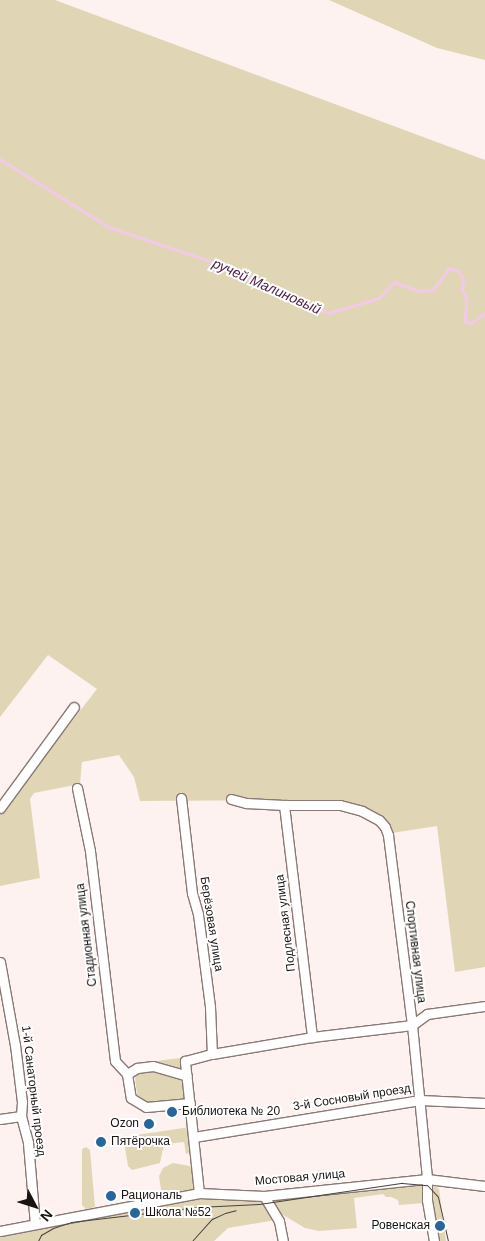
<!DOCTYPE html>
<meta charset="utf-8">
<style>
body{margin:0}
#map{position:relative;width:485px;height:1241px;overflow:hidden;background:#fdf2ef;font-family:Arial,sans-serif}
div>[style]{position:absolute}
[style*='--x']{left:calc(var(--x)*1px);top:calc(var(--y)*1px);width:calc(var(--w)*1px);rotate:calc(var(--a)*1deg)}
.green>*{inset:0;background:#e0d6b6}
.stream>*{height:2.5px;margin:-1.25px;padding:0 1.25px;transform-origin:1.25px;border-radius:1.25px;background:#f2cae8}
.roads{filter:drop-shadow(1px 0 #897975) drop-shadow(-1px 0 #897975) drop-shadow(0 1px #897975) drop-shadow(0 -1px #897975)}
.minor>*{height:9px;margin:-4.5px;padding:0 4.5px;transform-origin:4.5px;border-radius:4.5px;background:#fff}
.tram>*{height:1px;margin:-0.5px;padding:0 0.5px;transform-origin:0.5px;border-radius:0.5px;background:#494240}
.dots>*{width:14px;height:14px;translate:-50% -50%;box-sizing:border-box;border:2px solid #fff;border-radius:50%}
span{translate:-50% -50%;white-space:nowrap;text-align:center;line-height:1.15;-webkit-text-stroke:4px #fff;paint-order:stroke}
.street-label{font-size:12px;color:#191311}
.poi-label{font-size:12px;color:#191311}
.left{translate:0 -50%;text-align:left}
.right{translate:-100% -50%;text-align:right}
.water-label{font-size:14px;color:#4c1c44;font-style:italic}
.north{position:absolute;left:10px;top:1181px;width:50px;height:50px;-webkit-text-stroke:4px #fff;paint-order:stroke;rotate:130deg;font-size:14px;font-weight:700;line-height:20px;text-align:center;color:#191311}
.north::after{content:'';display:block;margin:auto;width:18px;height:22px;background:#191311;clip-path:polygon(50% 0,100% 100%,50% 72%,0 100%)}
</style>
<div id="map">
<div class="green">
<div style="clip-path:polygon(0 0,55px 0,485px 160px,485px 967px,455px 972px,437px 826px,392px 833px,388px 825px,345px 803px,294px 800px,140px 801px,134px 777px,119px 755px,82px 762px,80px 784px,34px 793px,30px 799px,40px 878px,0 886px,0 813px,97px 689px,48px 655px,0 717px)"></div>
<div style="clip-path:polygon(329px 0,485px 0,485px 60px,437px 48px)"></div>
<div style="clip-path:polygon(180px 1058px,187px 1099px,145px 1105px,138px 1100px,133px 1064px)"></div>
<div style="clip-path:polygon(190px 1127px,190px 1152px,186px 1154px,184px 1142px,164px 1144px,160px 1163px,132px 1170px,128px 1166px,124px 1142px,130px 1136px)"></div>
<div style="clip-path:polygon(86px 1147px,90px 1150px,95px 1207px,86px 1209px,82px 1205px,82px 1149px)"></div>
<div style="clip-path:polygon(173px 1163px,190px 1166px,196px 1171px,195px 1189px,162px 1196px,159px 1176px,163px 1168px)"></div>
<div style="clip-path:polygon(404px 1182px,423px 1186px,424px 1203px,399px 1205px,398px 1200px,391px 1197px,386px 1197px,383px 1194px,354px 1198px,357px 1228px,319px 1231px,305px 1228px,273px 1209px,270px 1200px)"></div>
<div style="clip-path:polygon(433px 1185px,439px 1189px,446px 1241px,436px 1241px,429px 1189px)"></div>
<div style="clip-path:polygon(229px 1197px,259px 1200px,276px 1220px,228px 1228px,214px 1241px,0 1241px,0 1235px,87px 1218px,187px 1200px)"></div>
</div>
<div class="stream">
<div style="--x:0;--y:159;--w:128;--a:32"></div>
<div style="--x:109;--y:227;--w:113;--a:18.6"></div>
<div style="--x:216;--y:263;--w:124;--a:23.9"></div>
<div style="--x:329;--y:313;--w:52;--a:-16.7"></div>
<div style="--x:379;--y:298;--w:22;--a:-47"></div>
<div style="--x:394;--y:282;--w:27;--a:20"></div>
<div style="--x:419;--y:291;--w:14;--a:-4"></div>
<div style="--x:433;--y:290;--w:27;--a:-54"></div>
<div style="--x:449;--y:268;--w:10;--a:17"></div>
<div style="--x:459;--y:271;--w:10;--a:61"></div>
<div style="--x:464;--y:280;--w:9;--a:103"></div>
<div style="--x:462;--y:289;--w:11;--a:63"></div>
<div style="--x:467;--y:299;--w:22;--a:95"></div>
<div style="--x:465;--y:321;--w:6;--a:18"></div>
<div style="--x:471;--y:323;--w:17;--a:-36"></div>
</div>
<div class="roads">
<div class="minor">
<div style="--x:77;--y:788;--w:64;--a:78.3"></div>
<div style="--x:90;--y:851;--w:211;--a:83.2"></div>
<div style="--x:115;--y:1061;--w:18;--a:47"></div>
<div style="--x:181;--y:798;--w:96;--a:83.4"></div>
<div style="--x:192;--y:893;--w:22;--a:74"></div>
<div style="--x:198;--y:914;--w:94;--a:82.6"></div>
<div style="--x:210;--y:1007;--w:47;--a:87.6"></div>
<div style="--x:231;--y:799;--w:16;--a:15"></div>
<div style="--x:246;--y:803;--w:38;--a:3"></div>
<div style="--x:284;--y:805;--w:56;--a:0"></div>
<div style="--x:340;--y:805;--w:23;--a:15"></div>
<div style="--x:362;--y:811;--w:19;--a:28"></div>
<div style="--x:379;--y:820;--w:9;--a:49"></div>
<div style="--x:385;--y:827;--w:9;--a:69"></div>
<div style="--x:388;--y:835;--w:192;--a:82.8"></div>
<div style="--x:412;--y:1025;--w:155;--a:84.4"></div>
<div style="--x:427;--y:1179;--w:21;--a:90"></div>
<div style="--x:427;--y:1200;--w:42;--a:80.3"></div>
<div style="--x:284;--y:805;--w:234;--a:83.1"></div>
<div style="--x:0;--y:808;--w:125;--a:-53.8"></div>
<div style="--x:0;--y:962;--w:84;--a:79.8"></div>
<div style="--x:15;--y:1045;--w:57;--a:83"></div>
<div style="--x:22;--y:1102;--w:14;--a:94"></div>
<div style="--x:21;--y:1116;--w:28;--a:75"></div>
<div style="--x:28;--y:1143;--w:81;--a:85.1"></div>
<div style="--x:127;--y:1074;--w:24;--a:81"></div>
<div style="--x:131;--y:1098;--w:17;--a:31"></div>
<div style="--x:146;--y:1107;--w:44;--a:-5.2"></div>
<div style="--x:127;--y:1074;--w:12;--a:-31"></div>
<div style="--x:137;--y:1068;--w:16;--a:-7"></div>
<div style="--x:153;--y:1066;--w:35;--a:16"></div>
<div style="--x:0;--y:1119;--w:21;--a:-8"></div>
<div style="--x:194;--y:1137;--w:229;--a:-9.3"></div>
<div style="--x:420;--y:1100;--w:65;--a:2.6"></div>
<div style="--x:199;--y:1193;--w:133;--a:-96.1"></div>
<div style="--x:185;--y:1061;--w:28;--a:-15"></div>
<div style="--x:212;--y:1054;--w:101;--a:-9.6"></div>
<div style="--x:312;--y:1037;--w:101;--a:-6.8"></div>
<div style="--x:412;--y:1025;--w:19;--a:-36"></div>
<div style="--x:427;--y:1014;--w:59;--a:-7.9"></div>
<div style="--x:264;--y:1196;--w:29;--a:59"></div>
<div style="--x:279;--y:1221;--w:20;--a:79"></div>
<div style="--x:0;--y:1231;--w:203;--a:-10.8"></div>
<div style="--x:199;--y:1193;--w:65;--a:2.6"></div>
<div style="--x:264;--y:1196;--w:164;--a:-6"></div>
<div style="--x:427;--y:1179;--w:58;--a:6.9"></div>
</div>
</div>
<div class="tram">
<div style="--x:38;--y:1241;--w:7;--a:-63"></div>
<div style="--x:41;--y:1235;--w:14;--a:-30"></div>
<div style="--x:53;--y:1228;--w:19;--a:-18"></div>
<div style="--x:71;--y:1222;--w:128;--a:-6.7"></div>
<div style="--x:198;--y:1207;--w:61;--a:-2.8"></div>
<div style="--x:259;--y:1204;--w:145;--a:-8.4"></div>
<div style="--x:402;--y:1183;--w:25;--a:5"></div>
<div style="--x:427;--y:1185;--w:16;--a:47"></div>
<div style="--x:438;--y:1197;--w:45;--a:77.2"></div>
<div style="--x:192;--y:1241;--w:30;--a:-48"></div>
<div style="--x:212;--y:1219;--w:14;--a:-25"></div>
<div style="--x:225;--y:1213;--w:11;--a:-15"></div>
</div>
<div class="dots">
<div style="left:172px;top:1112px;background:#25679d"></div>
<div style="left:149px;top:1124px;background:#25679d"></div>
<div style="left:101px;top:1142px;background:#25679d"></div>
<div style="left:111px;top:1196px;background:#25679d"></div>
<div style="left:135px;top:1213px;background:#25679d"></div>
<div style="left:440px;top:1226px;background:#25679d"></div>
</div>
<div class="street-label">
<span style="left:286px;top:923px;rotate:-97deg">Подлесная улица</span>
<span style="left:211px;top:924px;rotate:81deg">Берёзовая улица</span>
<span style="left:87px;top:935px;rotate:-97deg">Стадионная улица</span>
<span style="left:415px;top:952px;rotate:83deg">Спортивная улица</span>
<span style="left:33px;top:1091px;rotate:83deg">1-й Санаторный проезд</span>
<span style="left:352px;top:1098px;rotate:-9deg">3-й Сосновый проезд</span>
<span style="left:300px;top:1178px;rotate:-5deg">Мостовая улица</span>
</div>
<div class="poi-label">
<span class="left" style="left:182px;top:1112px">Библиотека № 20</span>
<span class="right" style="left:139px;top:1124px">Ozon</span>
<span class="left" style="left:111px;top:1142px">Пятёрочка</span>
<span class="left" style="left:121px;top:1196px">Рациональ</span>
<span class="left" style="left:145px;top:1213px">Школа №52</span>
<span class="right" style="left:430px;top:1226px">Ровенская</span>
</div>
<div class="water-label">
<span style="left:267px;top:286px;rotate:24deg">ручей Малиновый</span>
</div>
<div class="north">N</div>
</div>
